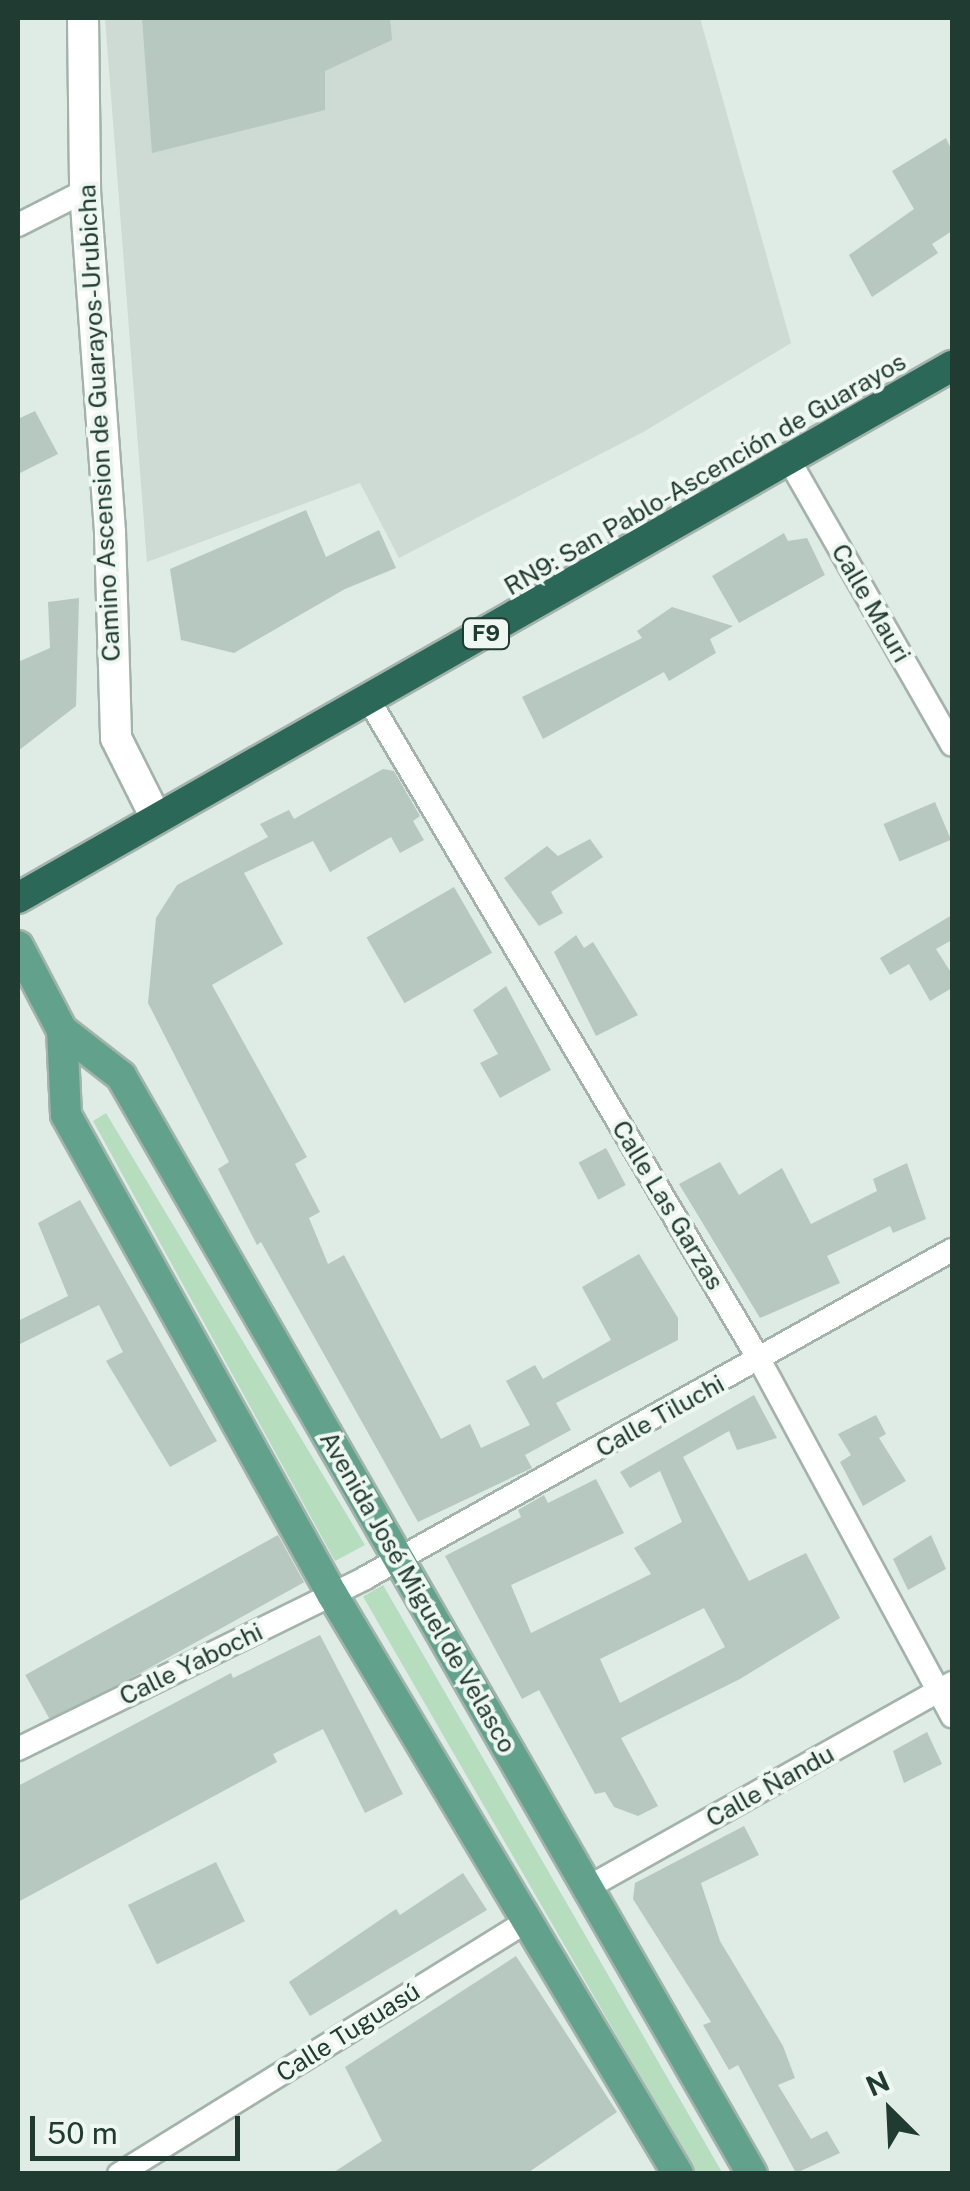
<!DOCTYPE html>
<meta charset="utf-8">
<style>
body{margin:0}
#map{position:relative;width:970px;height:2191px;overflow:hidden;background:#dfebe5;font-family:"Public Sans",sans-serif}
div>[style]{position:absolute}
[style*='--x']{left:calc(var(--x)*1px);top:calc(var(--y)*1px);width:calc(var(--w)*1px);rotate:calc(var(--a)*1deg)}
.built>*{inset:0;background:#cddbd4}
.green>*{inset:0;background:#b7ddbf;transform-origin:0 0}
.building>*{inset:0;background:#b7c8c1;transform-origin:0 0}
.roads{filter:drop-shadow(2px 0 #a2b3ac) drop-shadow(-2px 0 #a2b3ac) drop-shadow(0 2px #a2b3ac) drop-shadow(0 -2px #a2b3ac)}
.street>*{height:22px;margin:-11px;padding:0 11px;transform-origin:11px;border-radius:11px;background:#fff}
.secondary>*{height:30px;margin:-15px;padding:0 15px;transform-origin:15px;border-radius:15px;background:#fff}
.primary>*{height:30px;margin:-15px;padding:0 15px;transform-origin:15px;border-radius:15px;background:#62a28d}
.highway>*{height:30px;margin:-15px;padding:0 15px;transform-origin:15px;border-radius:15px;background:#2b6858}
span{translate:-50% -50%;white-space:nowrap;text-align:center;line-height:1.15;-webkit-text-stroke:8px #eff7f3;paint-order:stroke}
.shield-label span{padding:2px 8px;background:#eff7f3;border:2px solid;border-radius:8px;-webkit-text-stroke-width:0}
.shield-label{font-size:22px;color:#203b32;font-weight:700}
.street-label{font-size:25px;color:#203b32}
.frame{position:absolute;inset:0;border:20px solid #203b32;pointer-events:none}
.north{position:absolute;left:840px;top:2061px;width:100px;height:100px;-webkit-text-stroke:8px #eff7f3;paint-order:stroke;rotate:336deg;font-size:28px;font-weight:700;line-height:40px;text-align:center;color:#203b32}
.north::after{content:'';display:block;margin:auto;width:35px;height:45px;background:#203b32;clip-path:polygon(50% 0,100% 100%,50% 72%,0 100%)}
.scale{position:absolute;left:30px;top:2116px;width:210px;height:45px;box-sizing:border-box;border:5px solid #203b32;border-top:0;padding-left:12px;font-size:30px;line-height:35px;white-space:nowrap;color:#203b32;-webkit-text-stroke:8px #eff7f3;paint-order:stroke}
</style>
<div id="map">
<div class="built">
<div style="clip-path:polygon(105px 18px,700px 18px,791px 343px,645px 431px,399px 558px,360px 483px,147px 562px)"></div>
</div>
<div class="green">
<div style="clip-path:polygon(106px 1113px,365px 1545px,335px 1561px,93px 1121px)"></div>
<div style="left:383px;top:1585px;width:680px;height:23px;rotate:60deg"></div>
</div>
<div class="building">
<div style="clip-path:polygon(142px 18px,390px 18px,392px 40px,325px 71px,325px 110px,152px 153px)"></div>
<div style="clip-path:polygon(946px 138px,952px 151px,952px 231px,932px 244px,938px 253px,872px 297px,849px 255px,914px 209px,892px 171px)"></div>
<div style="clip-path:polygon(35px 411px,58px 454px,18px 474px,18px 419px)"></div>
<div style="clip-path:polygon(306px 510px,326px 557px,379px 530px,396px 568px,345px 589px,234px 653px,181px 640px,170px 569px)"></div>
<div style="clip-path:polygon(784px 533px,788px 541px,807px 538px,825px 575px,739px 623px,712px 576px)"></div>
<div style="clip-path:polygon(79px 598px,76px 706px,18px 751px,18px 662px,50px 648px,48px 602px)"></div>
<div style="clip-path:polygon(672px 607px,733px 626px,710px 639px,716px 653px,669px 681px,664px 672px,543px 739px,522px 697px,642px 638px,637px 631px)"></div>
<div style="clip-path:polygon(383px 769px,394px 771px,420px 816px,413px 821px,424px 840px,400px 853px,391px 837px,330px 872px,313px 841px,244px 873px,283px 944px,212px 985px,307px 1157px,295px 1164px,320px 1212px,309px 1218px,328px 1264px,344px 1255px,441px 1439px,470px 1424px,481px 1448px,530px 1425px,506px 1381px,535px 1365px,543px 1379px,611px 1340px,582px 1287px,639px 1254px,678px 1318px,678px 1340px,556px 1403px,571px 1430px,525px 1455px,532px 1468px,418px 1522px,261px 1242px,257px 1245px,218px 1169px,229px 1162px,148px 1003px,156px 918px,177px 885px,268px 837px,260px 824px,289px 810px,294px 819px)"></div>
<div style="left:935px;top:802px;width:41px;height:56px;rotate:67deg"></div>
<div style="clip-path:polygon(590px 839px,603px 857px,551px 892px,563px 913px,539px 926px,504px 878px,547px 846px,558px 856px)"></div>
<div style="left:454px;top:887px;width:76px;height:101px;rotate:60deg"></div>
<div style="clip-path:polygon(952px 915px,952px 940px,936px 949px,952px 974px,952px 988px,930px 1001px,909px 964px,890px 975px,880px 958px)"></div>
<div style="clip-path:polygon(576px 935px,584px 948px,593px 942px,638px 1015px,596px 1036px,554px 952px)"></div>
<div style="clip-path:polygon(506px 986px,551px 1070px,500px 1098px,480px 1063px,498px 1054px,473px 1010px)"></div>
<div style="left:606px;top:1148px;width:42px;height:31px;rotate:62deg"></div>
<div style="clip-path:polygon(720px 1162px,739px 1195px,782px 1168px,811px 1224px,877px 1191px,873px 1179px,907px 1163px,926px 1219px,893px 1233px,890px 1226px,827px 1256px,840px 1283px,760px 1318px,679px 1184px)"></div>
<div style="clip-path:polygon(80px 1200px,217px 1441px,170px 1467px,106px 1361px,123px 1352px,99px 1305px,18px 1345px,18px 1321px,68px 1296px,38px 1223px)"></div>
<div style="clip-path:polygon(evenodd,754px 1395px,777px 1438px,737px 1450px,729px 1431px,683px 1457px,749px 1581px,806px 1553px,840px 1618px,740px 1679px,621px 1738px,658px 1806px,638px 1816px,614px 1807px,605px 1792px,595px 1794px,539px 1690px,522px 1699px,445px 1556px,521px 1517px,518px 1510px,544px 1495px,548px 1503px,596px 1479px,624px 1533px,511px 1585px,531px 1633px,651px 1574px,634px 1548px,682px 1522px,660px 1471px,630px 1488px,620px 1472px,754px 1395px,704px 1608px,725px 1647px,620px 1703px,600px 1659px,704px 1608px)"></div>
<div style="clip-path:polygon(876px 1415px,886px 1434px,879px 1438px,906px 1481px,863px 1506px,840px 1462px,851px 1455px,838px 1434px)"></div>
<div style="left:278px;top:1535px;width:54px;height:289px;rotate:61deg"></div>
<div style="clip-path:polygon(931px 1535px,946px 1569px,908px 1590px,893px 1559px)"></div>
<div style="clip-path:polygon(320px 1635px,403px 1794px,365px 1813px,323px 1729px,273px 1754px,277px 1762px,18px 1902px,18px 1786px,231px 1673px,233px 1678px)"></div>
<div style="clip-path:polygon(927px 1732px,942px 1764px,904px 1783px,893px 1751px)"></div>
<div style="clip-path:polygon(744px 1826px,759px 1855px,701px 1883px,720px 1941px,783px 2046px,795px 2078px,778px 2085px,811px 2139px,827px 2131px,840px 2153px,796px 2173px,738px 2065px,729px 2070px,703px 2025px,711px 2022px,633px 1899px,635px 1883px)"></div>
<div style="left:216px;top:1862px;width:66px;height:98px;rotate:64deg"></div>
<div style="clip-path:polygon(463px 1873px,487px 1910px,310px 2016px,289px 1982px,396px 1909px,400px 1915px)"></div>
<div style="clip-path:polygon(516px 1956px,617px 2112px,526px 2174px,331px 2174px,382px 2141px,345px 2067px)"></div>
</div>
<div class="roads">
<div class="street">
<div style="--x:18;--y:225;--w:75;--a:-26.9"></div>
<div style="--x:789;--y:460;--w:328;--a:60.2"></div>
<div style="--x:370;--y:702;--w:766;--a:59.38"></div>
<div style="--x:760;--y:1361;--w:404;--a:61.6"></div>
<div style="--x:18;--y:1749;--w:387;--a:-26.2"></div>
<div style="--x:365;--y:1578;--w:672;--a:-29.2"></div>
<div style="--x:587;--y:1888;--w:419;--a:-29.3"></div>
<div style="--x:119;--y:2174;--w:479;--a:-31.8"></div>
</div>
<div class="secondary">
<div style="--x:83;--y:18;--w:173;--a:89.3"></div>
<div style="--x:85;--y:191;--w:343;--a:85.8"></div>
<div style="--x:110;--y:533;--w:205;--a:88.3"></div>
<div style="--x:116;--y:738;--w:89;--a:63.4"></div>
</div>
<div class="primary">
<div style="--x:18;--y:946;--w:95;--a:62.4"></div>
<div style="--x:62;--y:1030;--w:75;--a:37.9"></div>
<div style="--x:121;--y:1076;--w:1266;--a:60.11"></div>
<div style="--x:62;--y:1030;--w:85;--a:87.3"></div>
<div style="--x:66;--y:1115;--w:548;--a:60.96"></div>
<div style="--x:332;--y:1594;--w:675;--a:59.18"></div>
</div>
<div class="highway">
<div style="--x:18;--y:898;--w:1075;--a:-29.67"></div>
</div>
</div>
<div class="shield-label">
<span style="left:486px;top:634px">F9</span>
</div>
<div class="street-label">
<span style="left:99px;top:423px;rotate:-93deg">Camino Ascension de Guarayos-Urubicha</span>
<span style="left:705px;top:474px;rotate:-30deg">RN9: San Pablo-Ascención de Guarayos</span>
<span style="left:871px;top:603px;rotate:60deg">Calle Mauri</span>
<span style="left:668px;top:1205px;rotate:59deg">Calle Las Garzas</span>
<span style="left:660px;top:1416px;rotate:-29deg">Calle Tiluchi</span>
<span style="left:418px;top:1592px;rotate:60deg">Avenida José Miguel de Velasco</span>
<span style="left:191px;top:1664px;rotate:-26deg">Calle Yabochi</span>
<span style="left:770px;top:1786px;rotate:-29deg">Calle Ñandu</span>
<span style="left:348px;top:2032px;rotate:-32deg">Calle Tuguasú</span>
</div>
<div class="frame"></div>
<div class="north">N</div>
<div class="scale">50 m</div>
</div>
